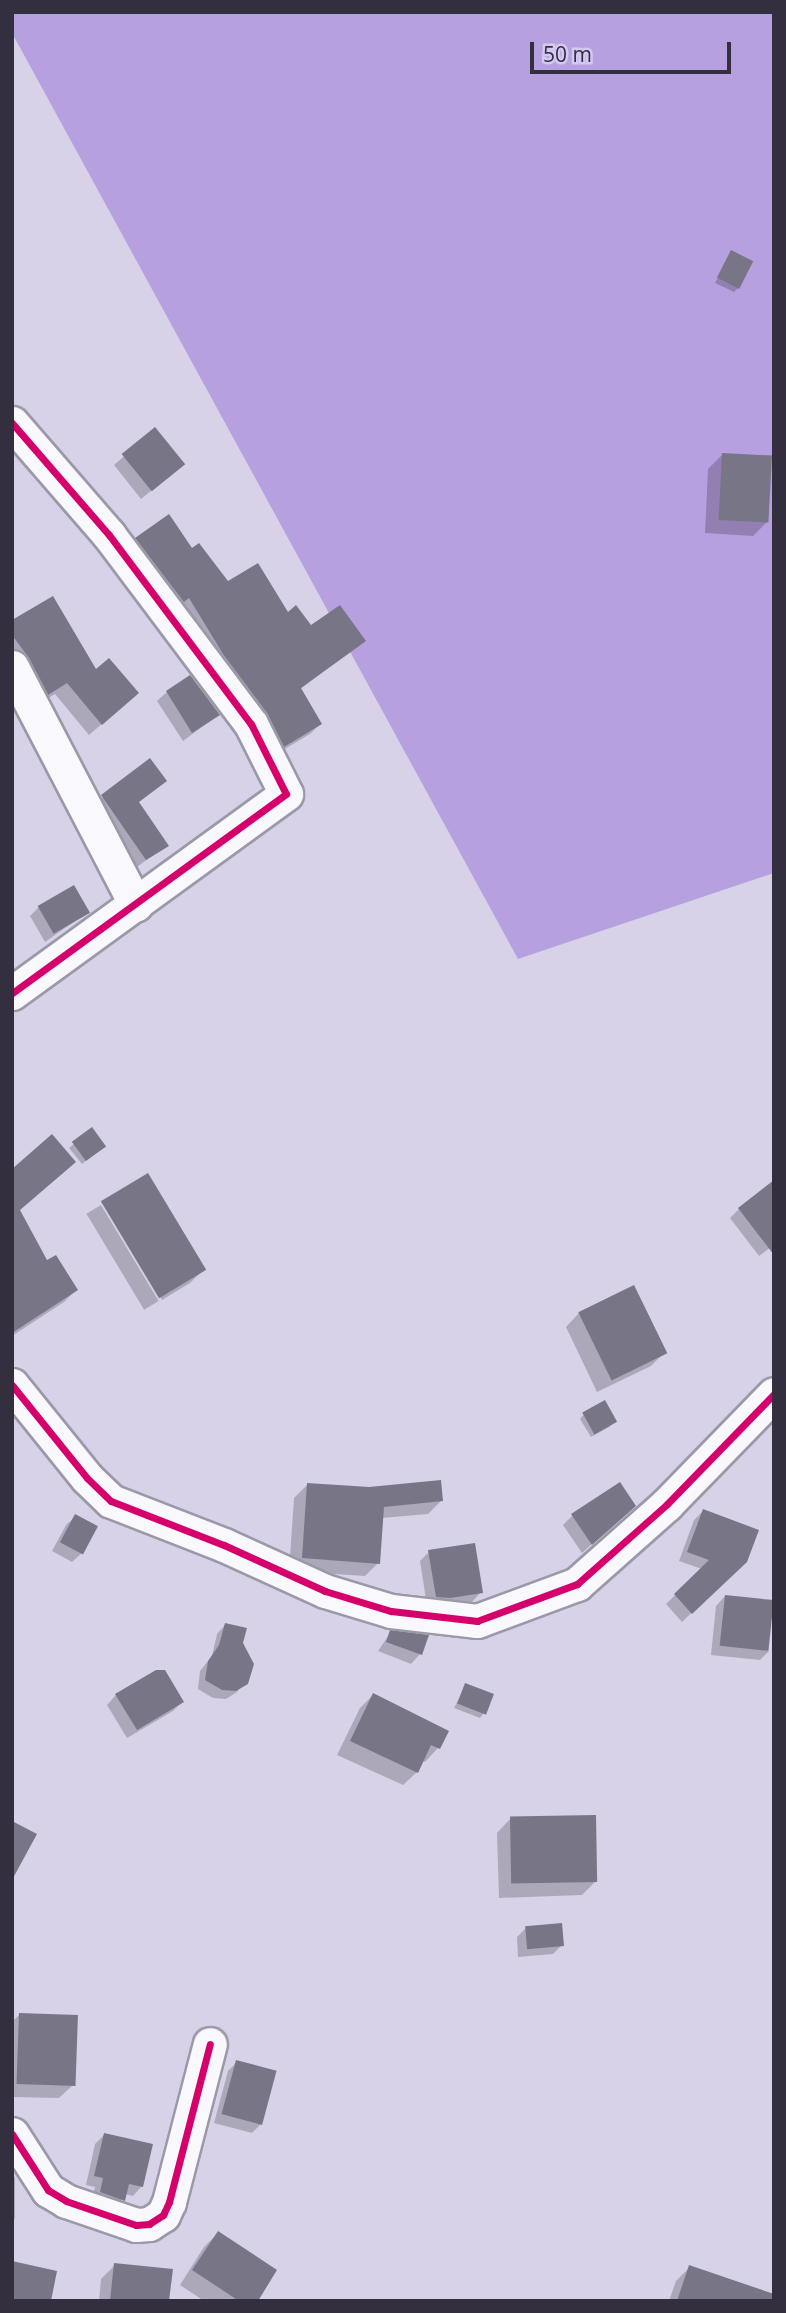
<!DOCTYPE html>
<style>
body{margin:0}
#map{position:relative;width:786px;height:2313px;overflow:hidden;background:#d8d2e8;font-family:"Open Sans",sans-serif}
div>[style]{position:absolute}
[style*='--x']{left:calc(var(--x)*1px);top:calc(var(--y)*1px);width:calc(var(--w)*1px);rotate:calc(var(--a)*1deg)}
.forest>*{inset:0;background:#b7a0e0}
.shadow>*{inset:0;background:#0003;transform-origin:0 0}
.building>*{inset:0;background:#787686;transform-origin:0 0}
.roads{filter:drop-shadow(2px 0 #9d98a8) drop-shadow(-2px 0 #9d98a8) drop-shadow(0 2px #9d98a8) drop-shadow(0 -2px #9d98a8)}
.minor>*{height:33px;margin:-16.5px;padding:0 16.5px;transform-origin:16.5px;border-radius:16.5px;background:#f9f8fc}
.cycleway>*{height:7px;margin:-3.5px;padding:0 3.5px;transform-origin:3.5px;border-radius:3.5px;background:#d6006c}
span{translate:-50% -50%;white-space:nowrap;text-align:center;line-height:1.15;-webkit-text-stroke:7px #d5c8f2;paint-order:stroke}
.frame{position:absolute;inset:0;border:14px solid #342f3f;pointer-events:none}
.scale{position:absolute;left:530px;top:42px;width:201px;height:32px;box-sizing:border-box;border:4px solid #342f3f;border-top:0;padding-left:9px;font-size:21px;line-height:24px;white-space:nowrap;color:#342f3f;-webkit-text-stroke:5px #d5c8f2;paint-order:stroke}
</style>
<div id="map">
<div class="forest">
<div style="clip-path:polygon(12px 12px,774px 12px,774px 873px,518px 959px,12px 33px)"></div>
</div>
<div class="shadow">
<div style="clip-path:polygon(731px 252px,739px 287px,734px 292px,715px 283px)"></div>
<div style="clip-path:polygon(155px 429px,173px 473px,141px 499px,114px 465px)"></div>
<div style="clip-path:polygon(722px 455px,767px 522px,753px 536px,705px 533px,708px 469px)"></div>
<div style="clip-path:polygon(136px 539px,192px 550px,228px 584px,311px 628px,364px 641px,300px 689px,320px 724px,310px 734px,273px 756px,126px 550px)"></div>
<div style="clip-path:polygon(12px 622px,96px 671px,124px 705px,89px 735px,55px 694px,35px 706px,12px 667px)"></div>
<div style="clip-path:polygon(167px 692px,218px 715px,183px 741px,157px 701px)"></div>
<div style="clip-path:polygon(150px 760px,138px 803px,167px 845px,137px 867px,93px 805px)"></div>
<div style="clip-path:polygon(39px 907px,88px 912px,45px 942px,30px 916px)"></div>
<div style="clip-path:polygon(91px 1129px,100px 1150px,82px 1164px,69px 1148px)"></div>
<div style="clip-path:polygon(12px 1171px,18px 1211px,46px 1263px,76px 1290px,64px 1302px,12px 1336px)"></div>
<div style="clip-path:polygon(147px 1176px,204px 1269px,190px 1283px,162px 1300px,105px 1204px,101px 1204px)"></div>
<div style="left:101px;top:1205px;width:112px;height:17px;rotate:59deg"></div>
<div style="clip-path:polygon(739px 1209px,774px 1245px,759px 1256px,730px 1218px)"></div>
<div style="clip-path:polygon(579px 1313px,664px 1353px,651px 1366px,597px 1392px,566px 1327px)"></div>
<div style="clip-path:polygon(584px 1414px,611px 1426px,591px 1437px,580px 1419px)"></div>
<div style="clip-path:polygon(307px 1485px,441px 1501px,428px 1514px,382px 1518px,378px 1563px,365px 1576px,289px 1571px,294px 1498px)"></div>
<div style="clip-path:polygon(703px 1511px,745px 1561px,682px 1622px,666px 1604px,702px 1569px,679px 1561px,694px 1520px)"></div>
<div style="clip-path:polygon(624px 1515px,582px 1553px,563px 1525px,572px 1516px)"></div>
<div style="clip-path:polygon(76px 1516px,82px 1553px,72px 1562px,52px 1551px,66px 1525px)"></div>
<div style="clip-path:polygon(429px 1552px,481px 1592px,472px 1602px,439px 1607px,427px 1606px,420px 1561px)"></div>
<div style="clip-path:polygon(725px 1596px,769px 1651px,760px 1660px,711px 1655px,716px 1606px)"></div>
<div style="clip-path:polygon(225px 1625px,250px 1658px,252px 1671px,237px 1692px,226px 1699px,213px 1698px,198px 1689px,200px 1671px,212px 1656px,217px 1634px)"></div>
<div style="clip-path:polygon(391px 1632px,427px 1636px,420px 1654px,411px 1664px,378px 1651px)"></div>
<div style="clip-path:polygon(466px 1685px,484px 1713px,480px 1718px,454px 1708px)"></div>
<div style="clip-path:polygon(116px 1695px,182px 1702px,173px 1711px,127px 1738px,107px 1705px)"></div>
<div style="clip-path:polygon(373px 1695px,446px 1731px,438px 1748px,425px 1762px,422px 1761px,417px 1772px,403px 1785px,337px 1755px,360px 1708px)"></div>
<div style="clip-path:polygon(510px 1819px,595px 1882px,582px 1895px,499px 1898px,497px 1833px)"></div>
<div style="clip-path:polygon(526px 1928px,562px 1945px,553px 1954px,518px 1957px,517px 1937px)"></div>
<div style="clip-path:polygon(20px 2014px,73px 2085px,59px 2098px,12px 2097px,12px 2022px)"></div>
<div style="clip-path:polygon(237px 2062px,261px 2124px,252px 2133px,214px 2123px,228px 2071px)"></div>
<div style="clip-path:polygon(104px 2135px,142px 2186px,133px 2196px,125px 2194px,115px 2209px,91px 2201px,95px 2187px,86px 2185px,95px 2144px)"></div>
<div style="clip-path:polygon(12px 2173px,15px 2178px,15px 2218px,12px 2221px)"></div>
<div style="clip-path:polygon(218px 2233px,256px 2301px,204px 2301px,180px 2285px,204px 2247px)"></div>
<div style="clip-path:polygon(115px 2265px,167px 2301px,99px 2301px,101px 2279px)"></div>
<div style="clip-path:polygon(690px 2267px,741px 2301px,669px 2301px,676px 2281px)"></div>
</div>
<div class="building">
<div style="left:731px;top:250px;width:25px;height:31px;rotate:27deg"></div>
<div style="left:155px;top:427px;width:48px;height:43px;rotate:51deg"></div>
<div style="left:722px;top:453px;width:50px;height:67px;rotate:3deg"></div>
<div style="clip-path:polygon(169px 514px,192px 548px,199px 543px,228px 581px,258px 563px,288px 612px,296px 605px,311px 625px,340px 605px,366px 641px,301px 688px,322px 724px,284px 747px,267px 713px,223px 654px,189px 598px,184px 602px,135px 538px)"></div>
<div style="clip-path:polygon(53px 596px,96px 669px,109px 658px,139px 693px,102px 725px,67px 683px,48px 695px,29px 658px,12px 635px,12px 620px)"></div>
<div style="clip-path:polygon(190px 675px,220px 715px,192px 733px,166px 691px)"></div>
<div style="clip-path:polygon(150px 758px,167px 781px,139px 802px,169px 846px,146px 860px,101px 795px)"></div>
<div style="left:74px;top:885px;width:32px;height:42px;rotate:60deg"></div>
<div style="left:92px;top:1127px;width:24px;height:25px;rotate:54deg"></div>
<div style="clip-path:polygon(52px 1134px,76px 1162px,20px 1210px,47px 1260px,56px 1255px,78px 1290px,12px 1333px,12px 1169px)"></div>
<div style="left:148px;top:1173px;width:113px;height:55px;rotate:59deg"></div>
<div style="clip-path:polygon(774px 1180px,774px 1255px,738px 1208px)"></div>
<div style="left:634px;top:1285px;width:76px;height:62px;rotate:64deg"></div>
<div style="left:605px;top:1400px;width:25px;height:26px;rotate:61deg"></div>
<div style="clip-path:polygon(441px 1480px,443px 1501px,384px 1507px,380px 1564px,302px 1558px,307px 1483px,369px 1487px)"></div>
<div style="clip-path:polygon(620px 1482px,636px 1506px,592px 1545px,571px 1514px)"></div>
<div style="clip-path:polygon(703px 1509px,759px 1530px,747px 1562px,692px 1614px,674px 1594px,709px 1560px,687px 1552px)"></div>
<div style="left:75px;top:1514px;width:26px;height:32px;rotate:28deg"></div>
<div style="clip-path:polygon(475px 1543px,483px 1593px,450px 1598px,436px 1597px,428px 1550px)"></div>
<div style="left:725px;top:1595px;width:49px;height:51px;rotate:6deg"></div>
<div style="clip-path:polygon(225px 1623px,247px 1628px,243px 1643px,254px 1664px,248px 1684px,236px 1691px,222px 1690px,205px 1680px,208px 1661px,219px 1645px)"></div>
<div style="clip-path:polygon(390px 1630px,429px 1635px,422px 1655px,386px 1642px)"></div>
<div style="clip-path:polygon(156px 1670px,165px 1670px,184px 1702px,137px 1730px,115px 1694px)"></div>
<div style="left:465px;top:1683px;width:31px;height:22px;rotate:21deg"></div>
<div style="clip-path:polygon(373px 1693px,449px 1731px,440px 1749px,431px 1745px,418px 1773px,350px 1741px)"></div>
<div style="left:596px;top:1815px;width:67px;height:86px;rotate:89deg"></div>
<div style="clip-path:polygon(12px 1821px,37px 1834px,12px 1880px)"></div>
<div style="left:562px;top:1923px;width:23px;height:37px;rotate:85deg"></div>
<div style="left:19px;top:2013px;width:59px;height:71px;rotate:2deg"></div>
<div style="left:236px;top:2060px;width:42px;height:56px;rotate:15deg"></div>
<div style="clip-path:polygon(104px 2133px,153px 2144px,143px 2187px,129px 2184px,125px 2201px,100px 2192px,103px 2178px,94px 2176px)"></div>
<div style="clip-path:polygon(218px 2231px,277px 2270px,258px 2301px,239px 2301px,192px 2270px)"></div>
<div style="clip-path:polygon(12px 2261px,57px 2271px,51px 2301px,12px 2301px)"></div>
<div style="clip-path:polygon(114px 2263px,173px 2269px,169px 2301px,110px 2301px)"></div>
<div style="clip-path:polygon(689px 2265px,774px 2294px,774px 2301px,677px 2301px)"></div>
</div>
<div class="roads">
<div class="minor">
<div style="--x:12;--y:423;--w:148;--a:49.1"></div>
<div style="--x:109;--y:535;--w:236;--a:53.1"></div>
<div style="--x:251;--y:724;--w:78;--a:63.4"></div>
<div style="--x:286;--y:794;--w:339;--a:144"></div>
<div style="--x:12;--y:667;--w:268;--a:62.5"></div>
<div style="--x:12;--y:1385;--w:119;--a:51.1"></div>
<div style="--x:87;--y:1478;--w:33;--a:44"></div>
<div style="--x:111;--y:1501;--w:121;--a:21.3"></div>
<div style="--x:224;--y:1545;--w:111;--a:24.5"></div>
<div style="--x:325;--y:1591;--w:69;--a:16.9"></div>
<div style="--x:391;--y:1611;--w:87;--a:6.6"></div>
<div style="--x:477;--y:1621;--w:107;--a:-20.3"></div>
<div style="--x:577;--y:1584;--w:120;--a:-41.6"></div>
<div style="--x:667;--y:1504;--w:153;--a:-45.8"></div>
<div style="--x:12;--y:2134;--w:67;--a:57.3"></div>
<div style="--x:48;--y:2190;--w:21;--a:31"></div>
<div style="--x:66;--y:2201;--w:74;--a:18.9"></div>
<div style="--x:136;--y:2225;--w:13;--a:-4"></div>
<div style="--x:149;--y:2224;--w:17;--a:-33"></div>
<div style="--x:163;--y:2215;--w:14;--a:-65"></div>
<div style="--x:169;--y:2202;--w:163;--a:-75.5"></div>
</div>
</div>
<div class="cycleway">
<div style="--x:12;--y:423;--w:148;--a:49.1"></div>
<div style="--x:109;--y:535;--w:236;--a:53.1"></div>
<div style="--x:251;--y:724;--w:78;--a:63.4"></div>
<div style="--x:286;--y:794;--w:339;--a:144"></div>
<div style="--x:12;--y:1385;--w:119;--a:51.1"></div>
<div style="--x:87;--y:1478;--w:33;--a:44"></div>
<div style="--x:111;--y:1501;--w:121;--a:21.3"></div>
<div style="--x:224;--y:1545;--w:111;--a:24.5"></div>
<div style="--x:325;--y:1591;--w:69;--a:16.9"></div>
<div style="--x:391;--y:1611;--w:87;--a:6.6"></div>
<div style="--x:477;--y:1621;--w:107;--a:-20.3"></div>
<div style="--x:577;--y:1584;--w:120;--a:-41.6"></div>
<div style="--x:667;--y:1504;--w:153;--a:-45.8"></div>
<div style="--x:12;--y:2134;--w:67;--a:57.3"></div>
<div style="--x:48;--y:2190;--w:21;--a:31"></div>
<div style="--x:66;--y:2201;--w:74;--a:18.9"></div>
<div style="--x:136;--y:2225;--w:13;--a:-4"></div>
<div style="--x:149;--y:2224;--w:17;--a:-33"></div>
<div style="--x:163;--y:2215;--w:14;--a:-65"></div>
<div style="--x:169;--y:2202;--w:163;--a:-75.5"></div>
</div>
<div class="frame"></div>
<div class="scale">50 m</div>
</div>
